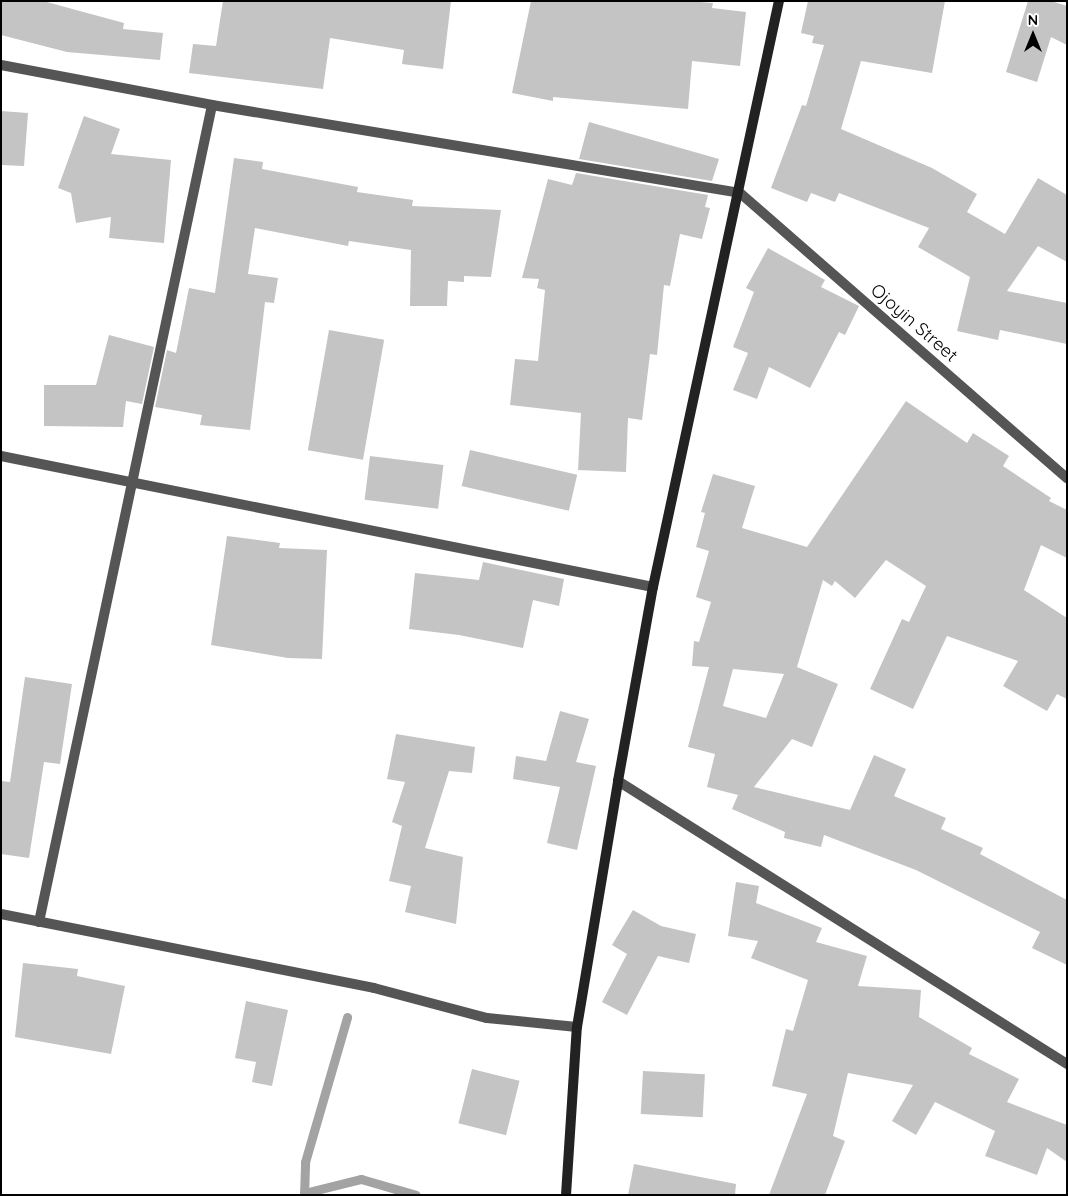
<!DOCTYPE html>
<style>
body{margin:0}
#map{position:relative;width:1068px;height:1196px;overflow:hidden;background:#fff;font-family:Quicksand,sans-serif}
div>[style]{position:absolute}
[style*='--x']{left:calc(var(--x)*1px);top:calc(var(--y)*1px);width:calc(var(--w)*1px);rotate:calc(var(--a)*1deg)}
.stream>*{height:9px;margin:-4.5px;padding:0 4.5px;transform-origin:4.5px;border-radius:4.5px;background:#a3a3a3}
.building>*{inset:0;background:#c4c4c4;transform-origin:0 0}
.street>*{height:10px;margin:-5px;padding:0 5px;transform-origin:5px;border-radius:5px;background:#555}
.secondary>*{height:10px;margin:-5px;padding:0 5px;transform-origin:5px;border-radius:5px;background:#222}
span{translate:-50% -50%;white-space:nowrap;text-align:center;line-height:1.15;-webkit-text-stroke:4px #fff;paint-order:stroke}
.street-label{font-size:18px;color:#000}
.frame{position:absolute;inset:0;border:2px solid #000;pointer-events:none}
.north{position:absolute;left:1008px;top:10px;width:50px;height:50px;-webkit-text-stroke:4px #fff;paint-order:stroke;rotate:0deg;font-size:14px;font-weight:700;line-height:20px;text-align:center;color:#000}
.north::after{content:'';display:block;margin:auto;width:18px;height:22px;background:#000;clip-path:polygon(50% 0,100% 100%,50% 72%,0 100%)}
</style>
<div id="map">
<div class="stream">
<div style="--x:304;--y:1193;--w:59;--a:-13.8"></div>
<div style="--x:361;--y:1179;--w:57;--a:16.2"></div>
<div style="--x:304;--y:1195;--w:33;--a:-88"></div>
<div style="--x:305;--y:1162;--w:151;--a:-73.8"></div>
</div>
<div class="building">
<div style="clip-path:polygon(1px 1px,43px 1px,124px 23px,123px 29px,163px 33px,160px 60px,67px 52px,1px 35px)"></div>
<div style="clip-path:polygon(223px 1px,451px 1px,443px 69px,402px 64px,404px 50px,330px 38px,323px 89px,189px 73px,193px 44px,216px 46px)"></div>
<div style="clip-path:polygon(531px 1px,687px 1px,713px 3px,712px 8px,746px 12px,740px 66px,692px 61px,688px 109px,553px 97px,553px 101px,512px 93px)"></div>
<div style="clip-path:polygon(808px 1px,945px 1px,932px 73px,861px 61px,841px 129px,932px 168px,977px 194px,967px 212px,1005px 234px,1038px 178px,1067px 195px,1067px 262px,1038px 246px,1007px 291px,1067px 303px,1067px 344px,1000px 330px,998px 340px,957px 331px,970px 277px,918px 247px,929px 228px,839px 193px,835px 202px,811px 193px,807px 202px,771px 188px,802px 105px,806px 106px,824px 45px,812px 43px,814px 36px,801px 33px)"></div>
<div style="clip-path:polygon(1028px 1px,1051px 1px,1067px 6px,1067px 45px,1051px 37px,1037px 82px,1006px 72px)"></div>
<div style="clip-path:polygon(1px 111px,28px 113px,24px 166px,1px 165px)"></div>
<div style="clip-path:polygon(84px 116px,120px 129px,111px 154px,171px 160px,164px 243px,109px 238px,111px 217px,76px 223px,71px 193px,58px 188px)"></div>
<div style="clip-path:polygon(589px 122px,719px 159px,712px 181px,579px 159px)"></div>
<div style="clip-path:polygon(234px 158px,263px 162px,262px 169px,358px 187px,357px 192px,413px 200px,412px 206px,501px 210px,491px 277px,464px 276px,464px 282px,448px 281px,447px 306px,410px 306px,411px 250px,349px 241px,348px 246px,255px 228px,248px 274px,278px 278px,274px 303px,265px 302px,250px 430px,200px 425px,202px 415px,155px 407px,167px 350px,176px 353px,189px 288px,215px 293px)"></div>
<div style="clip-path:polygon(576px 173px,708px 195px,705px 207px,710px 208px,702px 239px,680px 234px,670px 286px,664px 285px,657px 355px,650px 354px,642px 420px,628px 418px,626px 472px,578px 470px,581px 413px,510px 405px,515px 359px,538px 361px,545px 290px,537px 288px,539px 279px,522px 278px,548px 179px,572px 185px)"></div>
<div style="clip-path:polygon(768px 248px,825px 280px,821px 287px,859px 306px,845px 335px,839px 332px,810px 388px,769px 367px,757px 399px,733px 390px,748px 353px,733px 347px,754px 292px,746px 288px)"></div>
<div style="left:329px;top:330px;width:56px;height:122px;rotate:10deg"></div>
<div style="clip-path:polygon(109px 335px,154px 347px,142px 404px,126px 401px,123px 427px,44px 426px,44px 385px,96px 385px)"></div>
<div style="clip-path:polygon(evenodd,906px 401px,967px 443px,973px 433px,1009px 456px,1003px 466px,1051px 498px,1049px 501px,1067px 510px,1067px 558px,1041px 545px,1024px 590px,1067px 618px,1067px 699px,1057px 694px,1047px 711px,1003px 686px,1018px 661px,947px 636px,913px 709px,870px 689px,902px 619px,909px 622px,926px 586px,886px 560px,855px 598px,835px 581px,832px 586px,823px 580px,797px 667px,838px 684px,812px 747px,792px 739px,754px 787px,850px 810px,874px 755px,906px 769px,894px 796px,946px 818px,941px 829px,983px 848px,980px 854px,1067px 900px,1067px 965px,1032px 948px,1040px 932px,916px 870px,824px 835px,821px 847px,784px 838px,785px 832px,732px 809px,738px 795px,707px 787px,715px 754px,688px 747px,709px 667px,692px 666px,694px 641px,699px 642px,711px 602px,696px 597px,709px 551px,696px 547px,705px 513px,701px 512px,713px 474px,755px 486px,742px 528px,807px 547px,906px 401px,733px 669px,784px 674px,766px 718px,723px 706px,733px 669px)"></div>
<div style="left:470px;top:450px;width:110px;height:37px;rotate:13deg"></div>
<div style="left:370px;top:456px;width:74px;height:44px;rotate:7deg"></div>
<div style="clip-path:polygon(227px 536px,280px 543px,279px 548px,327px 550px,322px 659px,288px 658px,211px 645px)"></div>
<div style="clip-path:polygon(483px 562px,564px 579px,559px 606px,533px 600px,523px 648px,459px 635px,409px 629px,415px 573px,479px 580px)"></div>
<div style="clip-path:polygon(25px 677px,72px 684px,60px 764px,44px 762px,29px 858px,1px 854px,1px 781px,10px 782px)"></div>
<div style="clip-path:polygon(560px 711px,589px 719px,576px 762px,596px 766px,577px 850px,547px 843px,560px 787px,513px 779px,516px 756px,546px 761px)"></div>
<div style="clip-path:polygon(396px 734px,475px 747px,472px 773px,449px 771px,425px 848px,463px 857px,456px 924px,405px 912px,411px 886px,389px 881px,402px 826px,392px 822px,405px 782px,387px 779px)"></div>
<div style="clip-path:polygon(736px 882px,759px 886px,756px 903px,822px 928px,816px 942px,867px 956px,858px 986px,921px 990px,919px 1017px,972px 1048px,969px 1054px,1019px 1079px,1007px 1102px,1067px 1125px,1067px 1162px,1047px 1148px,1037px 1175px,985px 1156px,995px 1131px,935px 1102px,916px 1135px,892px 1121px,913px 1085px,848px 1073px,833px 1136px,845px 1141px,825px 1195px,769px 1195px,807px 1094px,772px 1086px,786px 1029px,793px 1031px,808px 980px,751px 958px,758px 941px,728px 936px)"></div>
<div style="clip-path:polygon(633px 910px,661px 926px,696px 934px,689px 963px,658px 956px,627px 1015px,602px 1002px,627px 954px,612px 945px)"></div>
<div style="clip-path:polygon(23px 963px,78px 969px,77px 976px,125px 986px,111px 1054px,15px 1037px)"></div>
<div style="clip-path:polygon(246px 1001px,288px 1010px,272px 1086px,252px 1082px,256px 1062px,235px 1058px)"></div>
<div style="left:472px;top:1069px;width:49px;height:56px;rotate:14deg"></div>
<div style="left:643px;top:1071px;width:62px;height:43px;rotate:3deg"></div>
<div style="clip-path:polygon(634px 1164px,736px 1184px,735px 1195px,628px 1195px)"></div>
</div>
<div class="street">
<div style="--x:1;--y:65;--w:215;--a:10.7"></div>
<div style="--x:212;--y:105;--w:535;--a:9.46"></div>
<div style="--x:740;--y:193;--w:434;--a:41.1"></div>
<div style="--x:1;--y:456;--w:665;--a:11.36"></div>
<div style="--x:618;--y:781;--w:531;--a:32.22"></div>
<div style="--x:1;--y:914;--w:380;--a:11.2"></div>
<div style="--x:374;--y:988;--w:117;--a:14.9"></div>
<div style="--x:487;--y:1018;--w:90;--a:5.7"></div>
<div style="--x:39;--y:922;--w:835;--a:-78.04"></div>
</div>
<div class="secondary">
<div style="--x:566;--y:1195;--w:168;--a:-86.3"></div>
<div style="--x:577;--y:1027;--w:249;--a:-80.5"></div>
<div style="--x:618;--y:781;--w:197;--a:-79.8"></div>
<div style="--x:653;--y:587;--w:599;--a:-77.87"></div>
</div>
<div class="street-label">
<span style="left:914px;top:323px;rotate:41deg">Ojoyin Street</span>
</div>
<div class="frame"></div>
<div class="north">N</div>
</div>
